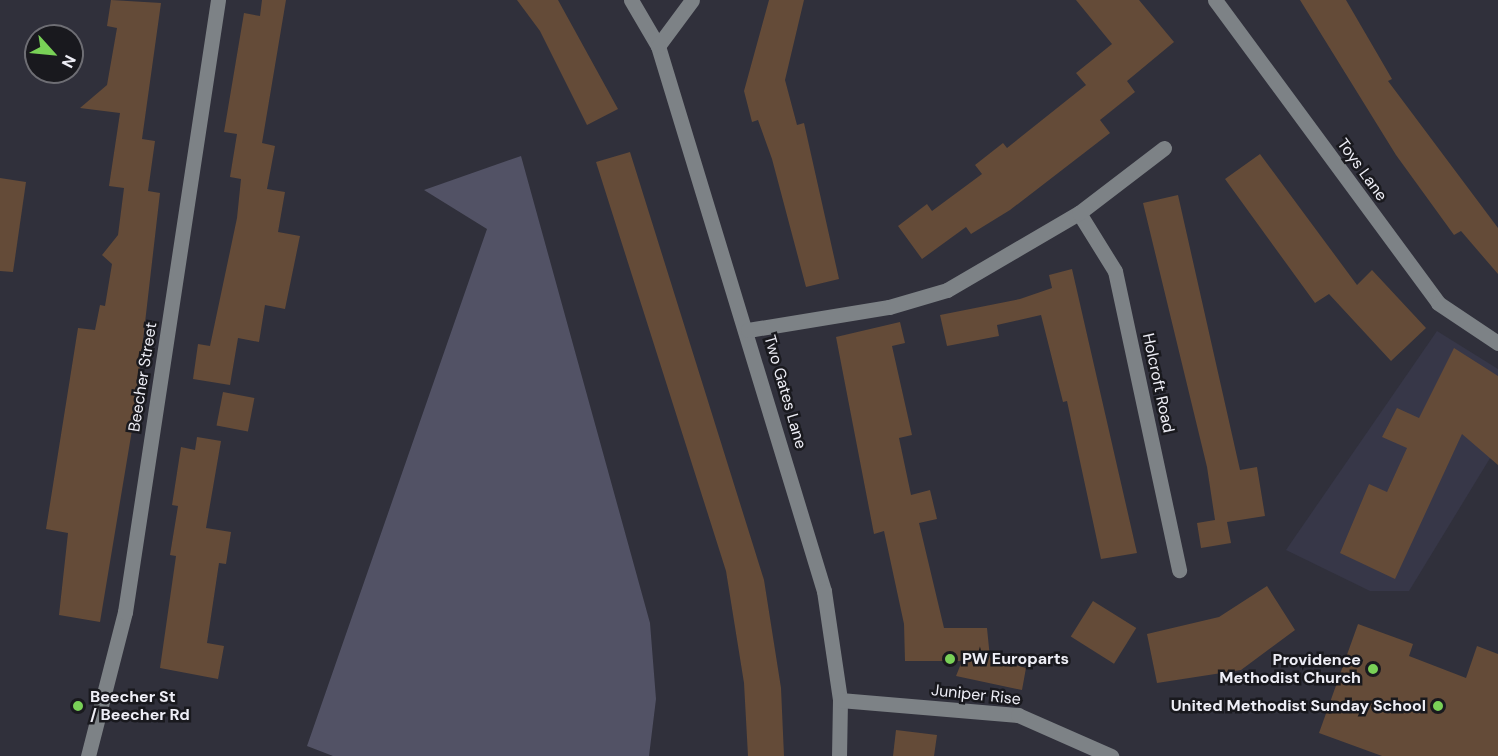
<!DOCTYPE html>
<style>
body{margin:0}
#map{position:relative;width:1498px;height:756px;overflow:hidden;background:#30303b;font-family:"DM Sans",sans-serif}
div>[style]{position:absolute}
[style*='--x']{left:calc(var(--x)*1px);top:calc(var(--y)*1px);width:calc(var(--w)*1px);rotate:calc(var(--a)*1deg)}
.built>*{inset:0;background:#373748}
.green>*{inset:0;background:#525265}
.building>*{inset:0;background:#644b38;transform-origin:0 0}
.minor>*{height:15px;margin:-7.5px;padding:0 7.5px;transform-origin:7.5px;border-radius:7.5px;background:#7d8286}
.dots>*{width:16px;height:16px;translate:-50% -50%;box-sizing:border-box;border:3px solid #19191e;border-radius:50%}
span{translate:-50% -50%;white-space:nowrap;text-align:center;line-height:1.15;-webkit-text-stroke:5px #19191e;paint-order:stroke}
.street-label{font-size:16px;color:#eeeef6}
.poi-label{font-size:16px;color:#eeeef6;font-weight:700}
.left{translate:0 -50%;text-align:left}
.right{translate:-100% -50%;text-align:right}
.north{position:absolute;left:24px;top:24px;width:60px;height:60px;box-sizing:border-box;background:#19191e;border:2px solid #6e6e74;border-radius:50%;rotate:117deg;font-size:16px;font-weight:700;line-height:24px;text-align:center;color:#eeeef6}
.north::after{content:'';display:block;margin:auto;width:21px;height:27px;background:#79d157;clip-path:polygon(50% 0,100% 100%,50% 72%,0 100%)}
</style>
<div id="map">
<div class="built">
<div style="clip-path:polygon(1437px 331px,1498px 369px,1498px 445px,1409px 591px,1370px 591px,1286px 550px)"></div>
</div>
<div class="green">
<div style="clip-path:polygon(521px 156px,650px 623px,656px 699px,649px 756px,333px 756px,307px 746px,487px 229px,424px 190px)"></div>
</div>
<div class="building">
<div style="clip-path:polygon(111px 0,161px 3px,142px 139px,155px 141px,148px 191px,160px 193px,134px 418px,100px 622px,59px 615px,68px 533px,46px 529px,78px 328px,95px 330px,100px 305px,105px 306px,112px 264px,102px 255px,118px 235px,124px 188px,109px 186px,120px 113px,80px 108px,107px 85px,117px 28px,107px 26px)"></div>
<div style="clip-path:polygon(262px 0,286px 0,262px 143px,275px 146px,267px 189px,285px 192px,278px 232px,300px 236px,285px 309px,265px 305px,259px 342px,238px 338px,230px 385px,193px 379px,198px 344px,210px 346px,237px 218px,241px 179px,230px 177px,237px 134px,224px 132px,244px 13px,260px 16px)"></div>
<div style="clip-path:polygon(517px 0,558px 0,618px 109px,587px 125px,540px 31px)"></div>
<div style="clip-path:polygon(769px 0,804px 0,785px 80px,797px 125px,804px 123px,839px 279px,806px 287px,772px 159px,758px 120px,752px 122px,744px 91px)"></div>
<div style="clip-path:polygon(1076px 0,1139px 0,1174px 42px,1127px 81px,1135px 92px,1100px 120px,1110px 133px,1010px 210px,971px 234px,966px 227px,922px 259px,898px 226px,927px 204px,932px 211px,982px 174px,975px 165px,1003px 143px,1007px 148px,1086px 85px,1076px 73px,1112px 44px)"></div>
<div style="clip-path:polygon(1300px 0,1346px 0,1392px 79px,1388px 81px,1498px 228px,1498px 274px,1461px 231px,1454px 235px,1396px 155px)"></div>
<div style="clip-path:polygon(630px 152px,764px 580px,781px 688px,784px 756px,748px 756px,744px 683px,726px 571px,596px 162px)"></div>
<div style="clip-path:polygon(1260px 154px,1357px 285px,1372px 270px,1426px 328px,1391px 361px,1329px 294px,1315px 303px,1225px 179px)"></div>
<div style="clip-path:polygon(0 178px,26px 182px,13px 272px,0 271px)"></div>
<div style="clip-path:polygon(1178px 195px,1240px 470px,1257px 467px,1265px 516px,1227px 522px,1231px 543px,1201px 548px,1197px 523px,1215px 520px,1207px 467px,1143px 203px)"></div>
<div style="clip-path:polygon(1072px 269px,1137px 553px,1101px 559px,1067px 401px,1063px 402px,1041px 315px,997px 325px,999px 336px,947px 346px,940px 315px,1020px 299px,1052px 288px,1049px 275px)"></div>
<div style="clip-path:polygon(900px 322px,905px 343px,892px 346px,912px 435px,899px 438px,911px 495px,930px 490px,937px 519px,919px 523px,944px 628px,987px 628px,990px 658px,1026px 668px,1022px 690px,956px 676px,962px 661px,905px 661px,904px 624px,884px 531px,874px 534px,836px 337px)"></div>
<div style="clip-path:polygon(1454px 348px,1498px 376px,1498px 465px,1462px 434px,1395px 579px,1340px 553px,1369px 484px,1387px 492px,1407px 448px,1382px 437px,1397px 408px,1419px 418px)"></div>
<div style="left:223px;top:392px;width:32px;height:34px;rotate:11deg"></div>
<div style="clip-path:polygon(197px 437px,221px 441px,206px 528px,231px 532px,226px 564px,219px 563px,207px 643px,224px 646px,218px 679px,160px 668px,176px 556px,170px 555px,178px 506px,172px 505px,181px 447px,195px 450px)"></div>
<div style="clip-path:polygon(1267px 586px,1295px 630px,1241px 670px,1157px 683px,1147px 634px,1219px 617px)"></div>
<div style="left:1093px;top:601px;width:51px;height:42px;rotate:32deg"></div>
<div style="clip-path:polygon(1358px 624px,1413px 644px,1409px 656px,1466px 678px,1477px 646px,1498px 654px,1498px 756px,1382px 756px,1319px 733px)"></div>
<div style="clip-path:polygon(896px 730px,937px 735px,934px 756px,893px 756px)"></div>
</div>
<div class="minor">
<div style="--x:631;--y:0;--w:53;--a:59.6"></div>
<div style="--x:658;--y:46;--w:570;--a:73.06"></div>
<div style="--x:824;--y:591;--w:110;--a:81.6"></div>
<div style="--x:840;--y:700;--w:56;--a:91"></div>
<div style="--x:1215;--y:0;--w:376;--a:53.6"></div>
<div style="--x:1438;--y:303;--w:72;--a:33.7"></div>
<div style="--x:658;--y:46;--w:57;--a:-53.5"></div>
<div style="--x:1079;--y:213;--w:68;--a:58.2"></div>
<div style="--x:1115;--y:271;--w:306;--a:77.9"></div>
<div style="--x:748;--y:330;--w:143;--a:-9.3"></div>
<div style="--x:889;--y:307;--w:60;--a:-16.3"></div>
<div style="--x:947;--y:290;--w:153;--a:-30.3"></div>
<div style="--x:1079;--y:213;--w:107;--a:-37.4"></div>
<div style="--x:840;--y:700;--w:179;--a:4.8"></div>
<div style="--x:1018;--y:715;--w:102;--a:23.8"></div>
<div style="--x:88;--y:756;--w:149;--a:-75.6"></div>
<div style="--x:125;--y:612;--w:619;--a:-81.36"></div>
</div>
<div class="dots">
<div style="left:950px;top:659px;background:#79d157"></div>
<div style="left:1373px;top:669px;background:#79d157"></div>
<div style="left:78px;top:706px;background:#79d157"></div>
<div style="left:1438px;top:706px;background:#79d157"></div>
</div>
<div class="street-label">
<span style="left:1362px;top:170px;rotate:54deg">Toys Lane</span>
<span style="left:143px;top:377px;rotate:-81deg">Beecher Street</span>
<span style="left:1158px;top:383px;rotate:78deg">Holcroft Road</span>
<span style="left:785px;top:392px;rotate:74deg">Two Gates Lane</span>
<span style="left:976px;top:695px;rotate:6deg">Juniper Rise</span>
</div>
<div class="poi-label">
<span class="left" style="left:962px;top:659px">PW Europarts</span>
<span class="right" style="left:1361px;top:669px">Providence<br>Methodist Church</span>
<span class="left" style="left:90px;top:706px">Beecher St<br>/ Beecher Rd</span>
<span class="right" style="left:1426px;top:706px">United Methodist Sunday School</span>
</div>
<div class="north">N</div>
</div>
